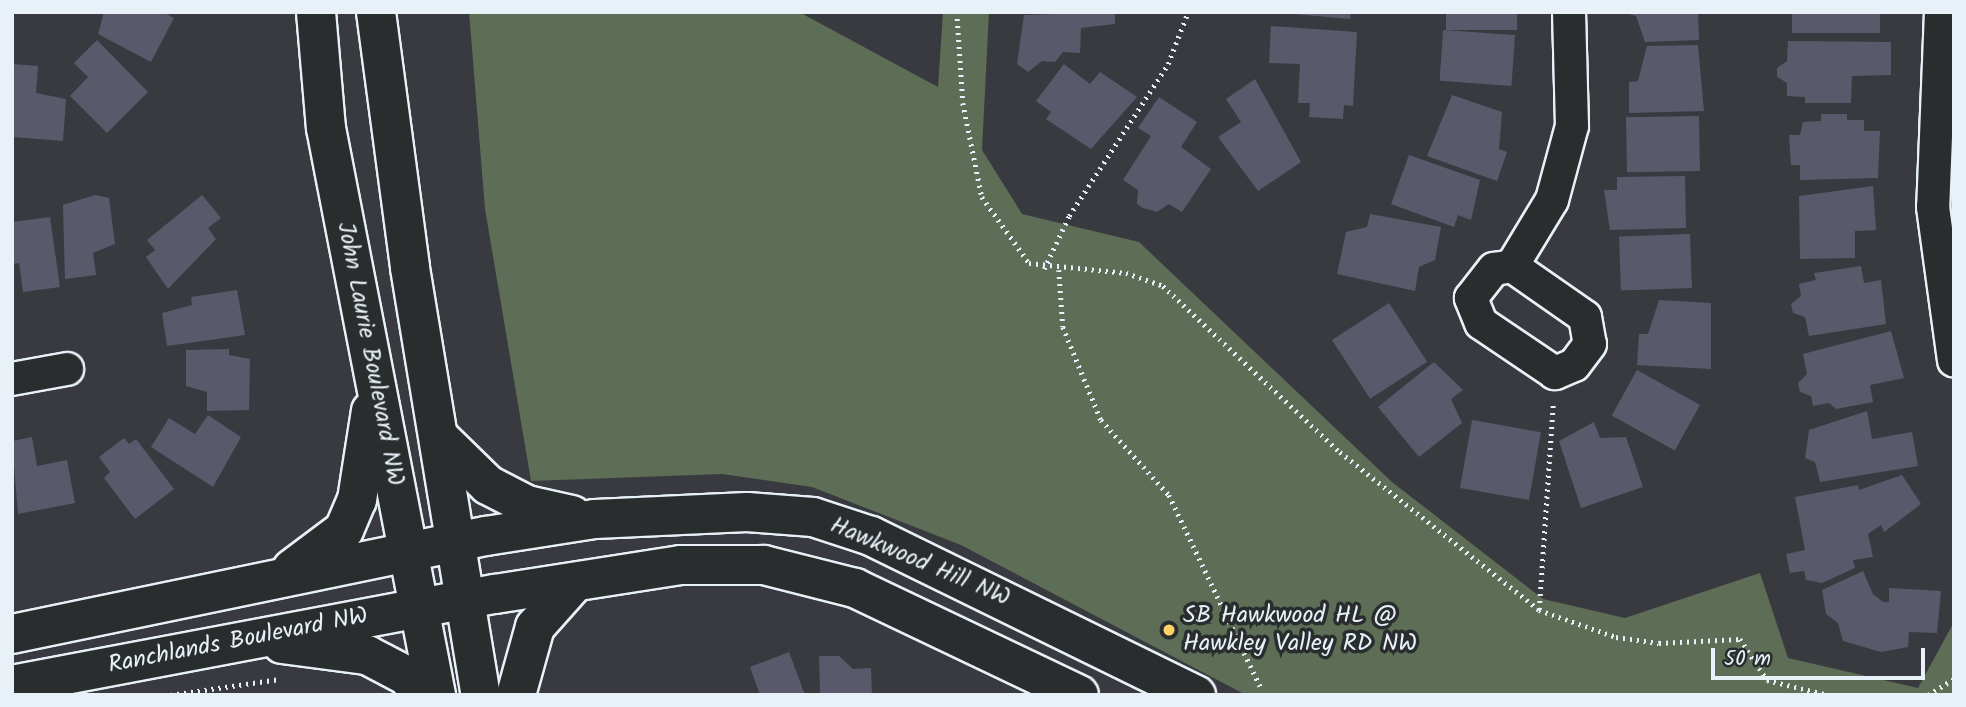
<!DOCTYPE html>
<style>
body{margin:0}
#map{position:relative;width:1966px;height:707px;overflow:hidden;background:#383a40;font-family:Kalam,sans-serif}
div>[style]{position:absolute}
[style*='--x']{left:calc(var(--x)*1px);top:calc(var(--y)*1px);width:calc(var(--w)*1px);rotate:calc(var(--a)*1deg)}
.green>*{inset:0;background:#5d6d56}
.building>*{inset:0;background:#59596b;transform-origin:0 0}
.path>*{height:4.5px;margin-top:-2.25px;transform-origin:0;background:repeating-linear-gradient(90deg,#e8f1f8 0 2px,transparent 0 7px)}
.roads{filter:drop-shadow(2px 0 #e8f1f8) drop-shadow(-2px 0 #e8f1f8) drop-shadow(0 2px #e8f1f8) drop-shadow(0 -2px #e8f1f8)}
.street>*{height:32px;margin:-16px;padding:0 16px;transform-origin:16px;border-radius:16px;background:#2a2d2e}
.secondary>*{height:38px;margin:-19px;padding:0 19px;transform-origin:19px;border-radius:19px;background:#2a2d2e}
.dots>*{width:19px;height:19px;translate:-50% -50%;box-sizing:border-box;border:4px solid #2a2d2e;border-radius:50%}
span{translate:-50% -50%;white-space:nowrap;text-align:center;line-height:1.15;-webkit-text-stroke:7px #2a2d2e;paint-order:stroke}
.street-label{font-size:24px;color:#e8f1f8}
.poi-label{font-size:24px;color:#e8f1f8}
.left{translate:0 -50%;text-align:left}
.frame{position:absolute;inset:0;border:14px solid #e8f1f8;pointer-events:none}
.scale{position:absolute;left:1711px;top:648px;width:214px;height:32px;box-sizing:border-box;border:4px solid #e8f1f8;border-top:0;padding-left:9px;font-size:21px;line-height:24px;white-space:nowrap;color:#e8f1f8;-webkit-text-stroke:5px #2a2d2e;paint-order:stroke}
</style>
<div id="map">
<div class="green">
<div style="clip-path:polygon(469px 12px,799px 12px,938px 87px,943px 12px,989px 12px,982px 150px,1022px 214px,1139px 242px,1392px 482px,1543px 599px,1625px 618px,1760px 573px,1788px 658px,1918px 688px,1954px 622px,1954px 695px,1246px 695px,961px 545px,812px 487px,722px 474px,531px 481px,485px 209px)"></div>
</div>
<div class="building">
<div style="clip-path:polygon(104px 12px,163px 12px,174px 18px,151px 62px,98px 34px)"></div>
<div style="clip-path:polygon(1115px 12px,1115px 24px,1081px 28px,1080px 53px,1063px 52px,1055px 62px,1042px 61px,1028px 72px,1017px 64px,1024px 15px)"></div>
<div style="clip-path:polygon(1271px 12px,1351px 12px,1350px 19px)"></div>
<div style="left:1446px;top:12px;width:71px;height:18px"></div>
<div style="clip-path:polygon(1621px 12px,1698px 12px,1699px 40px,1645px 42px,1636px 16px)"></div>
<div style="left:1792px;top:12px;width:88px;height:21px"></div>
<div style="clip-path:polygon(1271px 26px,1357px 32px,1353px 106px,1344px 105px,1343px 119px,1309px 117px,1310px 103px,1298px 103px,1300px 64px,1269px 63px)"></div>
<div style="left:1515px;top:35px;width:51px;height:72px;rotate:94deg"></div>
<div style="clip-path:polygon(97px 40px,148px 92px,107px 133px,70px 96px,88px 77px,74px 63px)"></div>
<div style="clip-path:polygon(1788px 41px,1891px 42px,1891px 75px,1852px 76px,1851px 103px,1805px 103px,1805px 97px,1787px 96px,1787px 83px,1777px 77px,1777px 68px,1787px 61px)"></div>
<div style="clip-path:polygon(1698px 45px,1704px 111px,1629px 113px,1629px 82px,1638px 81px,1647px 46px)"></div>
<div style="clip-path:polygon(12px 64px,38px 66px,36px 93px,66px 99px,63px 141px,12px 137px)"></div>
<div style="clip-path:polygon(1064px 64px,1090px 84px,1100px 72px,1137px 97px,1091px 149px,1046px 119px,1051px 112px,1036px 101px)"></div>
<div style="clip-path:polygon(1255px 79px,1301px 162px,1258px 191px,1218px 137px,1241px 122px,1226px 99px)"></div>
<div style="clip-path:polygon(1452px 95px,1502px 112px,1499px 149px,1507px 152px,1497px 181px,1427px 156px)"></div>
<div style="clip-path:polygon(1159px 97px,1197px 122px,1181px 147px,1211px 169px,1182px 212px,1169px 204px,1157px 212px,1143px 208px,1137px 204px,1138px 190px,1123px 180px,1151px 136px,1138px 128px)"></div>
<div style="clip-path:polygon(1821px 114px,1847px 114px,1847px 120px,1864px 120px,1864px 131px,1880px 131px,1878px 178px,1800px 180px,1800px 165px,1791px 165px,1789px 135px,1800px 135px,1803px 122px,1821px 121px)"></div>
<div style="left:1699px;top:116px;width:55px;height:73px;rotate:89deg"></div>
<div style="clip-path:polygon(1409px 155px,1480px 180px,1471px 220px,1458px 215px,1454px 227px,1391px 204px)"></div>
<div style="clip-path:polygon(1685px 176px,1686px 228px,1610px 230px,1604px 190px,1617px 190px,1617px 177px)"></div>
<div style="clip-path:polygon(1873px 186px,1876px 230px,1855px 231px,1855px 258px,1800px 259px,1799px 196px)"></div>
<div style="clip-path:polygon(95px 195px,109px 198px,115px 244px,93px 253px,96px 275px,65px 279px,63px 205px)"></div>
<div style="clip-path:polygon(202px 195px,221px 218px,208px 228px,216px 239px,168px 289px,146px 257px,155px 250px,147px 240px)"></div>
<div style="clip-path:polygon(1370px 214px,1441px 227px,1435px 260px,1419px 267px,1415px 291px,1337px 274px,1346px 232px,1367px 227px)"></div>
<div style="clip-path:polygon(50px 217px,60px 287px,23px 292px,19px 263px,12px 264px,12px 222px)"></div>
<div style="left:1690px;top:234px;width:54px;height:71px;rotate:88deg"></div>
<div style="clip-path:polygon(1861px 266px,1864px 283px,1881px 280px,1886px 324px,1809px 336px,1805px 317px,1793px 313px,1791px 304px,1801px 296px,1799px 284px,1816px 280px,1814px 273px)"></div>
<div style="clip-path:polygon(237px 290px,245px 335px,167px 346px,162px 313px,192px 305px,191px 297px)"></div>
<div style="clip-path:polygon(1659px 300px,1711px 303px,1711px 369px,1637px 365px,1639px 334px,1648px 334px)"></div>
<div style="left:1389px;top:303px;width:70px;height:68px;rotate:57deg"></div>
<div style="clip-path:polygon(1891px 331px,1904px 378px,1870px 385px,1873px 402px,1836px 409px,1829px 403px,1813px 406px,1811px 396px,1800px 392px,1798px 383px,1807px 374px,1803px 354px)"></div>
<div style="clip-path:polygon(229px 349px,229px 355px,250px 359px,249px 410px,207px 411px,207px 392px,186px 386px,186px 350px)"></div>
<div style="clip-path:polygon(1434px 362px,1463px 390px,1451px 399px,1462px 423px,1419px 457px,1378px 407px)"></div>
<div style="left:1637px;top:370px;width:72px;height:52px;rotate:29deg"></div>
<div style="clip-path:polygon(1867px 411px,1872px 439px,1912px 432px,1918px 466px,1820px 482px,1815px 462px,1805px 458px,1809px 430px)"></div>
<div style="clip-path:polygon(208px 415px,241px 437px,213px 487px,151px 447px,169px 418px,195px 434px)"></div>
<div style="left:1472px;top:420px;width:70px;height:69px;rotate:10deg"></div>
<div style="clip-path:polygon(1594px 422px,1600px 438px,1626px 437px,1643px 487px,1581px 508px,1559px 441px)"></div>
<div style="clip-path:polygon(32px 437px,37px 466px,67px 460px,75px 503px,18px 514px,12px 441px)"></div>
<div style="clip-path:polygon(124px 438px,129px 444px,136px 439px,174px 489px,135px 519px,104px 478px,110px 472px,99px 457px)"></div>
<div style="clip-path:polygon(1902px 475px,1921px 504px,1884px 532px,1881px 525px,1868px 534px,1873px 557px,1853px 560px,1855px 568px,1822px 583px,1806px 580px,1804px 571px,1790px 573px,1786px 554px,1805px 550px,1795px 497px,1858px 485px,1859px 490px)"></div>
<div style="clip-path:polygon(1863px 571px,1873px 594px,1883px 602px,1889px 602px,1889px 588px,1941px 591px,1937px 633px,1909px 632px,1908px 647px,1881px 652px,1843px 641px,1838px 623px,1826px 614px,1822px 590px)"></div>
<div style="clip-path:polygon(789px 652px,805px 695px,760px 695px,750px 667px)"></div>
<div style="clip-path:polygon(819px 656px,839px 656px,853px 669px,871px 668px,872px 695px,820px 695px)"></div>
</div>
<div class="path">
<div style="--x:957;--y:12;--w:91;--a:86.2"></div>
<div style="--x:963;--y:103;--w:96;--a:78.6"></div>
<div style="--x:982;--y:197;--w:81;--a:54.5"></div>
<div style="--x:1029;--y:263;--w:98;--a:5.9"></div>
<div style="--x:1126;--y:273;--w:39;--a:19"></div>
<div style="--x:1163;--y:286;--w:243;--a:43.2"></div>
<div style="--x:1340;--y:452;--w:254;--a:38.4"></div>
<div style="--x:1539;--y:610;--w:82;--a:19.3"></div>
<div style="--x:1616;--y:637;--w:43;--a:7.9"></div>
<div style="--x:1659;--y:643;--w:81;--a:-2.8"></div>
<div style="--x:1740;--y:639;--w:49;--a:56.6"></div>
<div style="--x:1767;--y:680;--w:63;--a:13.8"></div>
<div style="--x:1044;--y:269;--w:59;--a:-64.7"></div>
<div style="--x:1069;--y:216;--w:181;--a:-56.9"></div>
<div style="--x:1168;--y:64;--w:56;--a:-69"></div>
<div style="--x:1059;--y:270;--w:57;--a:86"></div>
<div style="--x:1063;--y:327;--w:100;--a:67.8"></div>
<div style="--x:1101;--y:420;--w:101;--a:47.8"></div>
<div style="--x:1169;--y:495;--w:216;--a:64.5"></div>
<div style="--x:1539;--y:610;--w:208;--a:-86.1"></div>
<div style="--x:170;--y:695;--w:111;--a:-8.3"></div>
<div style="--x:1928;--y:695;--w:31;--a:-32"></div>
</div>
<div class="roads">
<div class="street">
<div style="--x:1941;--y:12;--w:195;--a:92.3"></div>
<div style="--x:1933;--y:207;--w:155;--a:82.2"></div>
<div style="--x:1512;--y:266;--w:89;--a:34.9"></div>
<div style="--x:1585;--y:317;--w:27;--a:80"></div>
<div style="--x:1590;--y:344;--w:26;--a:127"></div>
<div style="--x:1574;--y:365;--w:21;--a:157"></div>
<div style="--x:1555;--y:373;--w:89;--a:-146"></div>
<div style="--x:1481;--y:323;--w:27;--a:-112"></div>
<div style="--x:1471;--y:298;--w:37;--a:-52"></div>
<div style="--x:1494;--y:269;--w:18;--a:-9"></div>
<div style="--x:1512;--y:266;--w:77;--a:-58.8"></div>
<div style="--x:1552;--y:200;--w:77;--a:-74.9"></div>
<div style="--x:1572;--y:126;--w:114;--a:-91.5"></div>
<div style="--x:12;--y:379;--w:56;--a:-10.3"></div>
</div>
<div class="secondary">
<div style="--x:316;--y:12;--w:116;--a:85.1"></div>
<div style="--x:326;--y:128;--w:578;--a:79.02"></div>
<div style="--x:376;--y:12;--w:258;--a:82.4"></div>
<div style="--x:410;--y:268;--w:433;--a:80.6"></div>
<div style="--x:440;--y:438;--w:67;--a:44.4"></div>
<div style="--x:488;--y:485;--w:44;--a:27.1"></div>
<div style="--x:527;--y:505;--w:46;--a:12.5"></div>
<div style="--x:292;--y:569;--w:65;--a:-36.9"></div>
<div style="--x:344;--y:530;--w:33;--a:-67"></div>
<div style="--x:357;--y:500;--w:90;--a:-81.1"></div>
<div style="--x:12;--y:634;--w:484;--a:-11.7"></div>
<div style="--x:486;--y:536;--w:110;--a:-8.9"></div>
<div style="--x:595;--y:519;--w:152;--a:-2.6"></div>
<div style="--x:747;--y:512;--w:66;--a:4.3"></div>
<div style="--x:813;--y:517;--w:61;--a:18.1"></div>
<div style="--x:871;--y:536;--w:362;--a:26.1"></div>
<div style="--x:282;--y:644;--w:86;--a:7.4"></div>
<div style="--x:367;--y:655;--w:45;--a:27.7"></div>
<div style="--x:407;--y:676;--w:24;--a:52"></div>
<div style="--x:12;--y:685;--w:491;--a:-10.7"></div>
<div style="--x:495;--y:594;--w:188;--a:-8.9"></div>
<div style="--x:681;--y:565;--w:83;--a:0"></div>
<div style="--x:764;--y:565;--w:94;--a:14.2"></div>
<div style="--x:855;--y:588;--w:248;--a:25.5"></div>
<div style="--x:516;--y:695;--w:71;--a:-74.4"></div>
<div style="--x:535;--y:627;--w:59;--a:-48.4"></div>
</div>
</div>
<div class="dots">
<div style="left:1169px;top:630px;background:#ffd166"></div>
</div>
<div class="street-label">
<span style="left:370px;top:354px;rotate:79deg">John Laurie Boulevard NW</span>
<span style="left:920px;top:562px;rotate:23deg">Hawkwood Hill NW</span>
<span style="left:238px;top:641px;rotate:-11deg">Ranchlands Boulevard NW</span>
</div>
<div class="poi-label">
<span class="left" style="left:1183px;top:630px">SB Hawkwood HL @<br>Hawkley Valley RD NW</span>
</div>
<div class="frame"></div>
<div class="scale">50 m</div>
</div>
